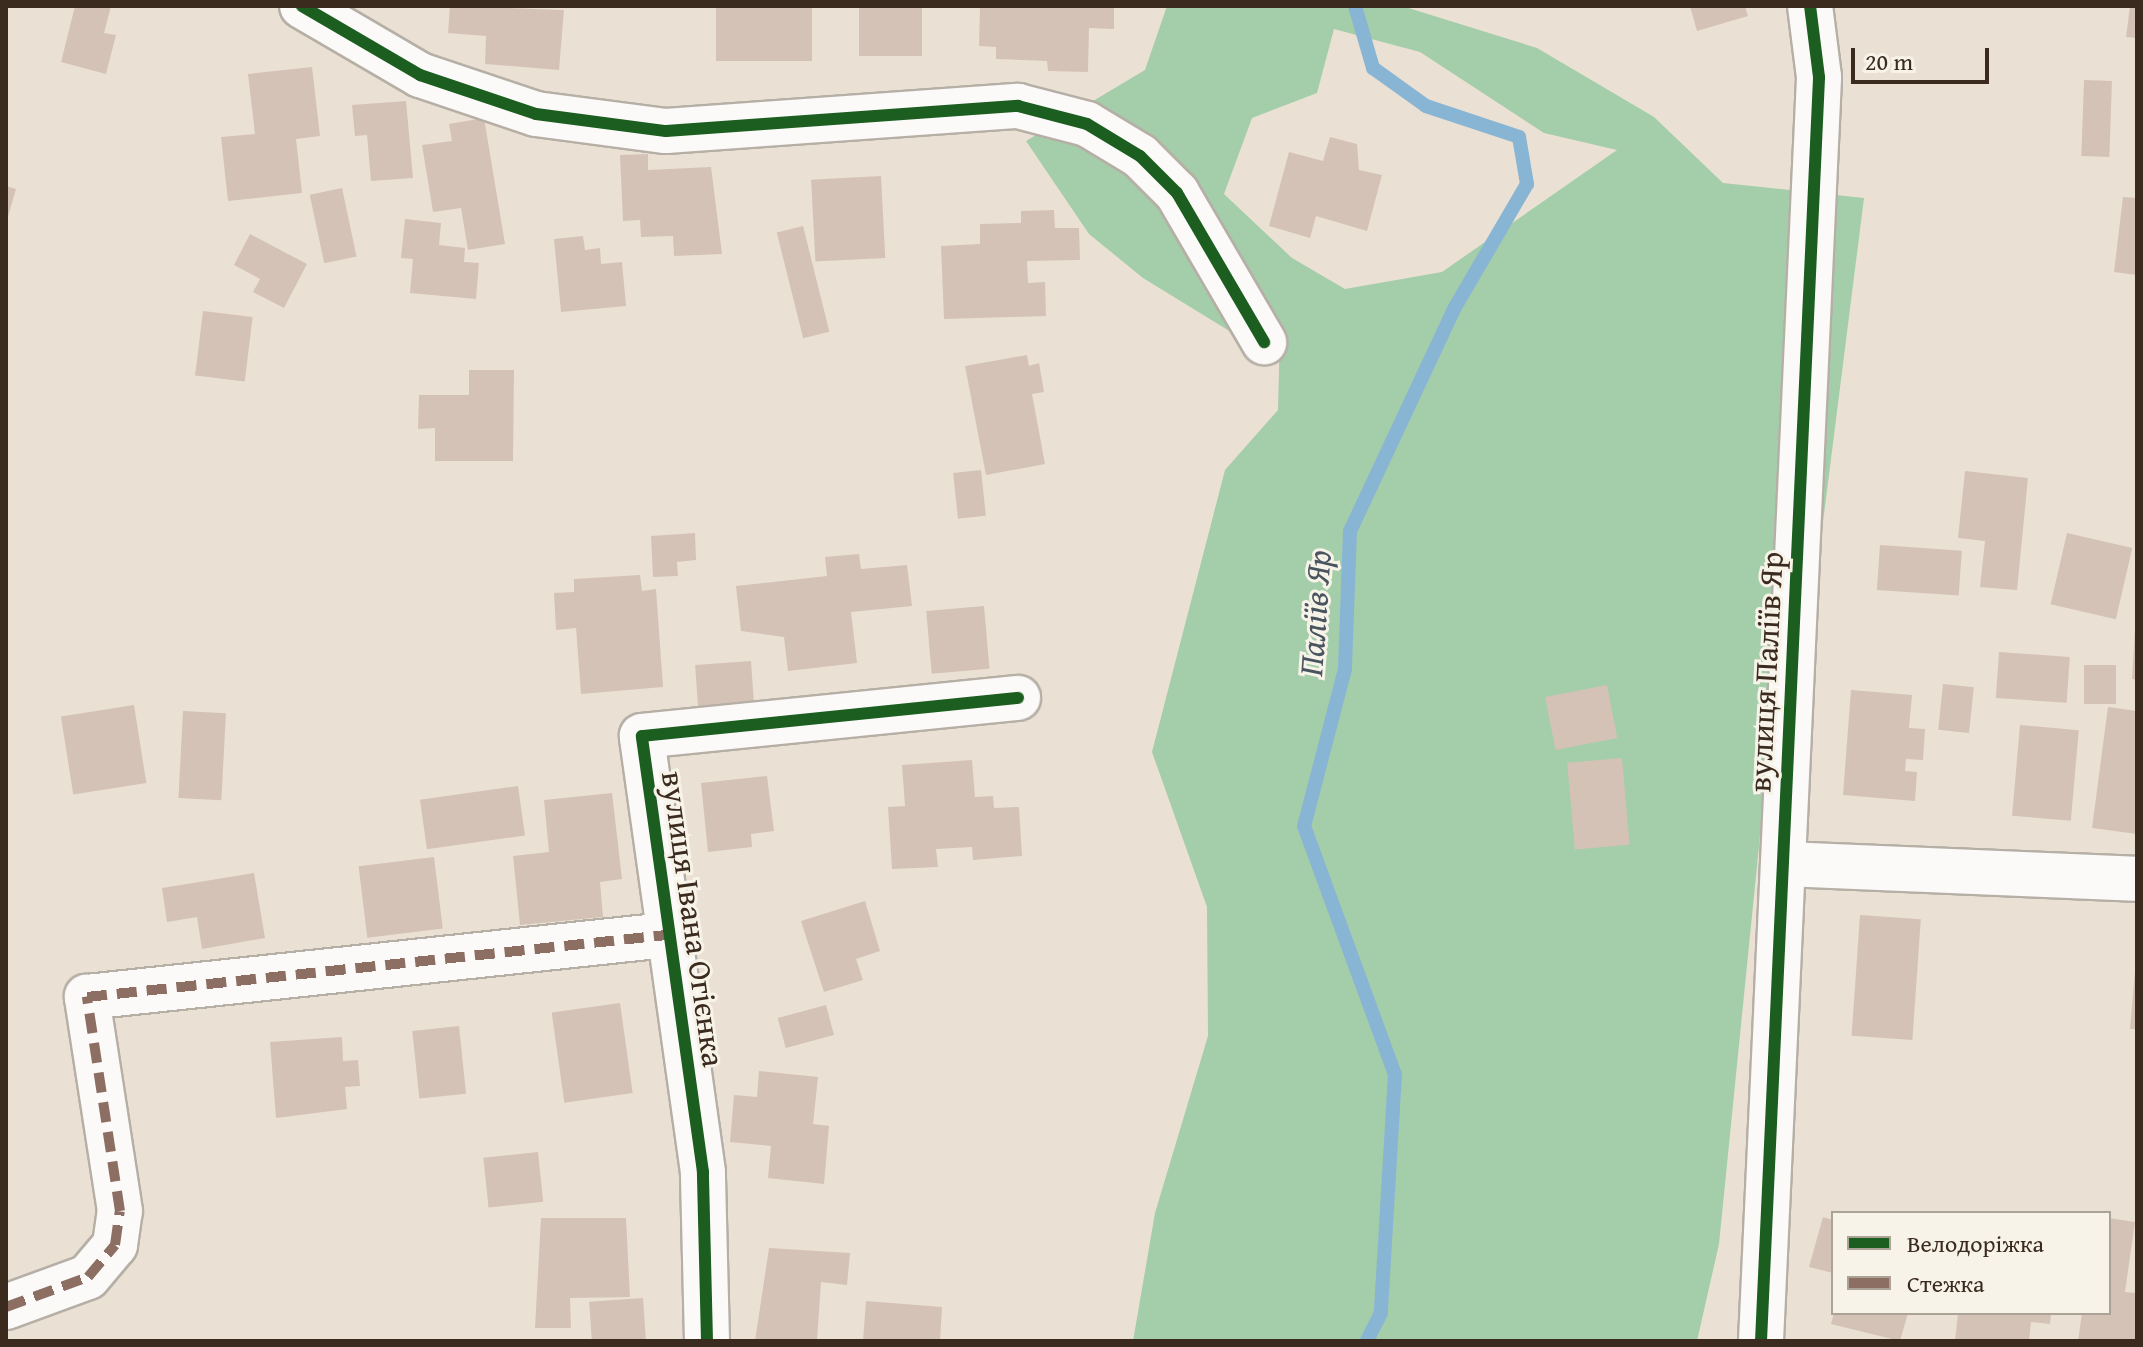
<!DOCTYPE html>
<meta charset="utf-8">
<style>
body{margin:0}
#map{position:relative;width:2143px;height:1347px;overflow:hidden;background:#eae1d4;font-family:"Gentium Book Plus",serif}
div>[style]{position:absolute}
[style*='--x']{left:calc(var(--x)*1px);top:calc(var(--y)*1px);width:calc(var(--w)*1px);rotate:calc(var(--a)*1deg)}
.forest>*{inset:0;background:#a4cda9}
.stream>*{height:14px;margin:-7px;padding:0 7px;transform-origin:7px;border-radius:7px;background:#89b5d4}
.building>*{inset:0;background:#d5c2b6;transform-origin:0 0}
.roads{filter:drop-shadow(2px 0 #b6afa6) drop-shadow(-2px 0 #b6afa6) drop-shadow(0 2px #b6afa6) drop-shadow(0 -2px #b6afa6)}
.street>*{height:44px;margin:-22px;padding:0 22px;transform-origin:22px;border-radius:22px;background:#fcfaf9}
.quiet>*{height:10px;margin-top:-5px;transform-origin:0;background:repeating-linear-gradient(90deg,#8d6e63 0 20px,transparent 0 30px)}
.cycleway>*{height:12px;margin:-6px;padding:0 6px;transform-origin:6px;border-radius:6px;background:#1b5e20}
span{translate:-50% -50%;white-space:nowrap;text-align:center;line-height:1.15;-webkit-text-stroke:6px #f7f3e8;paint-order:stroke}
.street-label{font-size:32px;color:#3b2a1e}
.water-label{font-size:34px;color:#48545e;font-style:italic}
.frame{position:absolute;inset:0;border:8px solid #3b2a1e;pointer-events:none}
.legend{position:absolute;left:1831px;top:1211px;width:280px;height:104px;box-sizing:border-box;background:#f7f3e8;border:2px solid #aca397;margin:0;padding:10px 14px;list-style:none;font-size:24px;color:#3b2a1e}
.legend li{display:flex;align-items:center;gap:16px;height:40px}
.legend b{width:40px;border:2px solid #aca397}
.scale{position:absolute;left:1851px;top:48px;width:138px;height:36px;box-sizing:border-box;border:4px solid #3b2a1e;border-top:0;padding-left:10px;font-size:24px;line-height:28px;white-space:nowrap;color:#3b2a1e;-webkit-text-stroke:6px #f7f3e8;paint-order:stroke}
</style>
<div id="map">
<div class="forest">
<div style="clip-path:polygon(evenodd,1167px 6px,1402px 6px,1537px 48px,1654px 117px,1723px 183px,1864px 198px,1820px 546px,1781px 627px,1719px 1244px,1697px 1341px,1133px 1341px,1155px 1213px,1208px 1036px,1207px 907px,1152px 752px,1225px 470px,1278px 410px,1280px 331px,1231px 332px,1143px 278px,1089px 234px,1026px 141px,1145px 70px,1167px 6px,1334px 29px,1420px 52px,1544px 133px,1617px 150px,1442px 272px,1345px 289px,1292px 258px,1224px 194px,1252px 118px,1317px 93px,1334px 29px)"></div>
</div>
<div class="stream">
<div style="--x:1355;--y:6;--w:65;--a:73.8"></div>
<div style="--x:1373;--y:68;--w:65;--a:35.6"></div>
<div style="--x:1426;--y:106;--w:98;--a:18.4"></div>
<div style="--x:1519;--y:137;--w:48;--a:80.3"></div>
<div style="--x:1527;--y:184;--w:143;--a:120.3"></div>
<div style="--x:1455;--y:307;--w:247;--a:115.1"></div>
<div style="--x:1350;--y:531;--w:138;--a:92.1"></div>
<div style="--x:1345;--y:669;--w:162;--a:104.6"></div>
<div style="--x:1304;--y:826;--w:264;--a:69.9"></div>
<div style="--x:1395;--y:1074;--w:239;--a:93.4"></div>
<div style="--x:1381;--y:1313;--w:31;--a:117"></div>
</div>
<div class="building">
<div style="clip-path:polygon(75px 6px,111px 6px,104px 33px,116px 35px,106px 74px,61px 62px)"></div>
<div style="clip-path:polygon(450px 6px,564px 10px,559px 70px,485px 64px,486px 36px,448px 33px)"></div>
<div style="left:716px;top:6px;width:96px;height:55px"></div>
<div style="left:859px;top:6px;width:63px;height:50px"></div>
<div style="clip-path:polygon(980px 6px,1114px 6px,1114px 29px,1089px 28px,1088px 72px,1048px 71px,1047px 61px,996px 59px,996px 47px,979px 46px)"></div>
<div style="clip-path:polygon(1690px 6px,1745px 6px,1748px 16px,1697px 31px)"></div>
<div style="clip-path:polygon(2130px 6px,2137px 6px,2137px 38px,2126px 37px)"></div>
<div style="clip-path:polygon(312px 67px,320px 136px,296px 139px,302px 193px,228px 201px,221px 137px,255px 134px,248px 74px)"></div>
<div style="left:2084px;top:80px;width:28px;height:76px;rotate:2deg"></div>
<div style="clip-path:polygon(406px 101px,413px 178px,371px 181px,367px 135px,355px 136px,352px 105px)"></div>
<div style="clip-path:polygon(484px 118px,505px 244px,468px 250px,461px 208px,433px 212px,422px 145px,452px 141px,449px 124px)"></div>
<div style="clip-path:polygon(1330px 137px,1357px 144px,1359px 170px,1382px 175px,1367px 231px,1316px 216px,1310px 238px,1269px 226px,1289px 152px,1323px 161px)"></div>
<div style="clip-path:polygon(648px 154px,648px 170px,711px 167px,722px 254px,674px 256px,673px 236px,641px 237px,640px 220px,623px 221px,620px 155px)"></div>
<div style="left:881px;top:176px;width:82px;height:70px;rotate:87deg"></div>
<div style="clip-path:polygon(6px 186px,16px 189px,7px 220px,6px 220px)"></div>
<div style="left:342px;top:188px;width:70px;height:33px;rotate:78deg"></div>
<div style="clip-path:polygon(2123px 197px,2137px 198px,2137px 275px,2114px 272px)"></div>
<div style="clip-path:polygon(1054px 210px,1055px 228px,1079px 228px,1080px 260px,1027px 261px,1028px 283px,1045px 282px,1046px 316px,944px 319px,941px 246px,980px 244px,980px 224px,1021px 223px,1021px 211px)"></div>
<div style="clip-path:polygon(405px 219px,441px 223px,439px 245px,465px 248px,464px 262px,479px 263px,476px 299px,410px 293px,413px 259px,401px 258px)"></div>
<div style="left:803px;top:226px;width:109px;height:27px;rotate:76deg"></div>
<div style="clip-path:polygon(250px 234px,307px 264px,284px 308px,253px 292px,260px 279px,234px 265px)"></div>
<div style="clip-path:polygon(583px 236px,585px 250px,600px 248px,601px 264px,622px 262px,626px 306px,561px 312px,554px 239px)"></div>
<div style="left:203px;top:311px;width:50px;height:65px;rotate:7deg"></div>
<div style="clip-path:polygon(1027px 355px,1029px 366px,1039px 363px,1044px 392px,1032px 394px,1045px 464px,986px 475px,965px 366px)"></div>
<div style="clip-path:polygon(469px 370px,514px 370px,513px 461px,435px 461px,435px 428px,418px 429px,419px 395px,469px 395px)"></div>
<div style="left:981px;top:470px;width:46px;height:28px;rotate:84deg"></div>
<div style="clip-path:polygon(1965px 471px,2028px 478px,2017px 590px,1980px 587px,1985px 541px,1958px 538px)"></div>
<div style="clip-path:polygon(695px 533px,696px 560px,677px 562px,678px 576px,653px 577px,651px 536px)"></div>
<div style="left:2067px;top:533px;width:67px;height:73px;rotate:13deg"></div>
<div style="left:1880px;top:545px;width:82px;height:45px;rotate:4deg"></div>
<div style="clip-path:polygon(859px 554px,861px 569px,907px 565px,912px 606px,851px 612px,857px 663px,788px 671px,784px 637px,741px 631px,736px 586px,827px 576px,825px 557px)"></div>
<div style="clip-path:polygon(640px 575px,642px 591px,656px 589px,663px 687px,581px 694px,576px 628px,556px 630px,554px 593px,574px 592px,574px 579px)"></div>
<div style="left:984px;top:606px;width:63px;height:58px;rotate:85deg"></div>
<div style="clip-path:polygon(2135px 628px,2137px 628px,2137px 680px,2132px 679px)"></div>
<div style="left:1999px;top:652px;width:71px;height:46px;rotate:4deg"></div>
<div style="left:751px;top:661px;width:44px;height:56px;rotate:86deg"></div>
<div style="left:2084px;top:665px;width:32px;height:39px"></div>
<div style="left:1943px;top:684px;width:31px;height:46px;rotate:6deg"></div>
<div style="left:1607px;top:685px;width:54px;height:63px;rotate:79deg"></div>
<div style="clip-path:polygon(1851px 690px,1912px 695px,1909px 728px,1925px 729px,1923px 760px,1906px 759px,1905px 771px,1917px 772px,1915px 801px,1843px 795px)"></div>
<div style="left:134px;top:705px;width:79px;height:74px;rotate:81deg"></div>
<div style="clip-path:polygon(2108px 707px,2137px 711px,2137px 834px,2092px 828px)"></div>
<div style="left:183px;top:711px;width:43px;height:87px;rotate:3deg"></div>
<div style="left:2020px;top:725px;width:59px;height:91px;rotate:5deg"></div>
<div style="left:1622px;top:758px;width:87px;height:55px;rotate:85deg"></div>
<div style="clip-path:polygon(972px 760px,975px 797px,993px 796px,994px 808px,1019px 807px,1022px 856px,973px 860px,972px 847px,936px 849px,938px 867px,892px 869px,888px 807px,905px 806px,902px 765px)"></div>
<div style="clip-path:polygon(767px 776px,774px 831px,751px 834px,752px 847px,708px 852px,701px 783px)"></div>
<div style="left:518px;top:786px;width:50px;height:99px;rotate:82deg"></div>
<div style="clip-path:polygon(612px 793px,622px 879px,600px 882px,603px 917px,520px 925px,513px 856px,549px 852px,544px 800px)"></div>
<div style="left:434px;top:857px;width:72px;height:76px;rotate:83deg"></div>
<div style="clip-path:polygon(254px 873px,265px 938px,202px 949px,197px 917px,167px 922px,162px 888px)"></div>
<div style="clip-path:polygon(865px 901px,880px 951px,856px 959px,863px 980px,824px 992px,801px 921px)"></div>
<div style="left:1860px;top:915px;width:61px;height:121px;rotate:4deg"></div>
<div style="clip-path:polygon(2135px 971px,2137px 972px,2137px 1029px,2130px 1029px)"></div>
<div style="left:620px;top:1003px;width:91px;height:69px;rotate:82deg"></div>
<div style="left:826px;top:1005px;width:31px;height:50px;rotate:75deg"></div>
<div style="left:459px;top:1026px;width:68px;height:47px;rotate:84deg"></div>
<div style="clip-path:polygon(342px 1037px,343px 1061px,358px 1060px,360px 1086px,345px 1087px,347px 1109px,276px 1118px,270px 1042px)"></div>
<div style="clip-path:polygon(759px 1071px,818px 1077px,813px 1124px,829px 1126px,824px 1184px,768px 1178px,771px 1146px,730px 1142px,734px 1095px,757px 1097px)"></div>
<div style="left:538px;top:1152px;width:50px;height:55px;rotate:84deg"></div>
<div style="clip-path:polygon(1823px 1217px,1833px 1220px,1833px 1273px,1809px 1267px)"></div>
<div style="clip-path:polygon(541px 1218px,626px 1218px,630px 1297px,570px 1298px,571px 1328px,535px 1328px)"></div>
<div style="clip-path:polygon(2109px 1218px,2135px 1222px,2125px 1292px,2137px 1293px,2137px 1341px,2078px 1341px,2082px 1313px,2109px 1313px)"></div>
<div style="clip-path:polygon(769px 1248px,850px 1253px,847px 1285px,821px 1282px,817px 1341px,755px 1341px)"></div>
<div style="left:643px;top:1298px;width:43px;height:54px;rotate:86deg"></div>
<div style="clip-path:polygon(866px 1301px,942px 1307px,940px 1341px,863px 1341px)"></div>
<div style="clip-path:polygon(1834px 1313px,1908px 1313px,1900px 1341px,1831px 1324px)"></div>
<div style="clip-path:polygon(1958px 1313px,2051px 1313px,2050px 1324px,2031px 1322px,2029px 1341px,1955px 1341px)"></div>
</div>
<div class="roads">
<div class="street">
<div style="--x:302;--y:6;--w:137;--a:30.3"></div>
<div style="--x:420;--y:75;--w:122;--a:18.6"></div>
<div style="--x:536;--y:114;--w:131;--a:7.5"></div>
<div style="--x:666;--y:131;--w:353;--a:-4.1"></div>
<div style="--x:1018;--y:106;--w:71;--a:14.6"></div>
<div style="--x:1087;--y:124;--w:62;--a:31.1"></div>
<div style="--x:1140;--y:156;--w:52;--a:45"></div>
<div style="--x:1177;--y:193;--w:173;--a:59.7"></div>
<div style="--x:1783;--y:864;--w:354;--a:2.4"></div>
<div style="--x:6;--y:1307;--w:87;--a:-20.1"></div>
<div style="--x:88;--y:1277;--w:42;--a:-49.8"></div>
<div style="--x:115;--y:1245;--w:34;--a:-82"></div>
<div style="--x:120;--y:1211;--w:217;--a:-98.8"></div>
<div style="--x:87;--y:997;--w:582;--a:-6.11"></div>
<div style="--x:707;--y:1341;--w:169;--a:-91.4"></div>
<div style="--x:703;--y:1172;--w:440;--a:-98"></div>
<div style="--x:642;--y:736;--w:378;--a:-5.8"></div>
<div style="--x:1761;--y:1341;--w:1265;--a:-87.37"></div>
<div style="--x:1819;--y:77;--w:72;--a:-97.2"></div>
</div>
</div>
<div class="quiet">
<div style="--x:6;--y:1307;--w:87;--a:-20.1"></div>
<div style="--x:88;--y:1277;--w:42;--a:-49.8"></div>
<div style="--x:115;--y:1245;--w:34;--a:-82"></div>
<div style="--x:120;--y:1211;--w:217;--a:-98.8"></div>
<div style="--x:87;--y:997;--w:582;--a:-6.11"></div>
</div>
<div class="cycleway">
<div style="--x:302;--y:6;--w:137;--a:30.3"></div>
<div style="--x:420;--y:75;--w:122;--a:18.6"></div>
<div style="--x:536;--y:114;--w:131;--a:7.5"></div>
<div style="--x:666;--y:131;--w:353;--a:-4.1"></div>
<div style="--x:1018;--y:106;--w:71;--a:14.6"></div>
<div style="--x:1087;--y:124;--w:62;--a:31.1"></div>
<div style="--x:1140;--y:156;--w:52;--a:45"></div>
<div style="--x:1177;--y:193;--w:173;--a:59.7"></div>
<div style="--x:707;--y:1341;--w:169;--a:-91.4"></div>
<div style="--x:703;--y:1172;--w:440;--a:-98"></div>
<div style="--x:642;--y:736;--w:378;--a:-5.8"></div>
<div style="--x:1761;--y:1341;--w:1265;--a:-87.37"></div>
<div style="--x:1819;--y:77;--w:72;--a:-97.2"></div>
</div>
<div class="street-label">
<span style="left:1766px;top:672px;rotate:-87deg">вулиця Паліїв Яр</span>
<span style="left:693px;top:919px;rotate:82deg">вулиця Івана Огієнка</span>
</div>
<div class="water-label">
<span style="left:1314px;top:613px;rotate:-86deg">Паліїв Яр</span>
</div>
<div class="frame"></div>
<ul class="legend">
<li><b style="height:10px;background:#1b5e20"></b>Велодоріжка</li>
<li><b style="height:10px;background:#8d6e63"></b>Стежка</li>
</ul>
<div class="scale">20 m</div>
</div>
